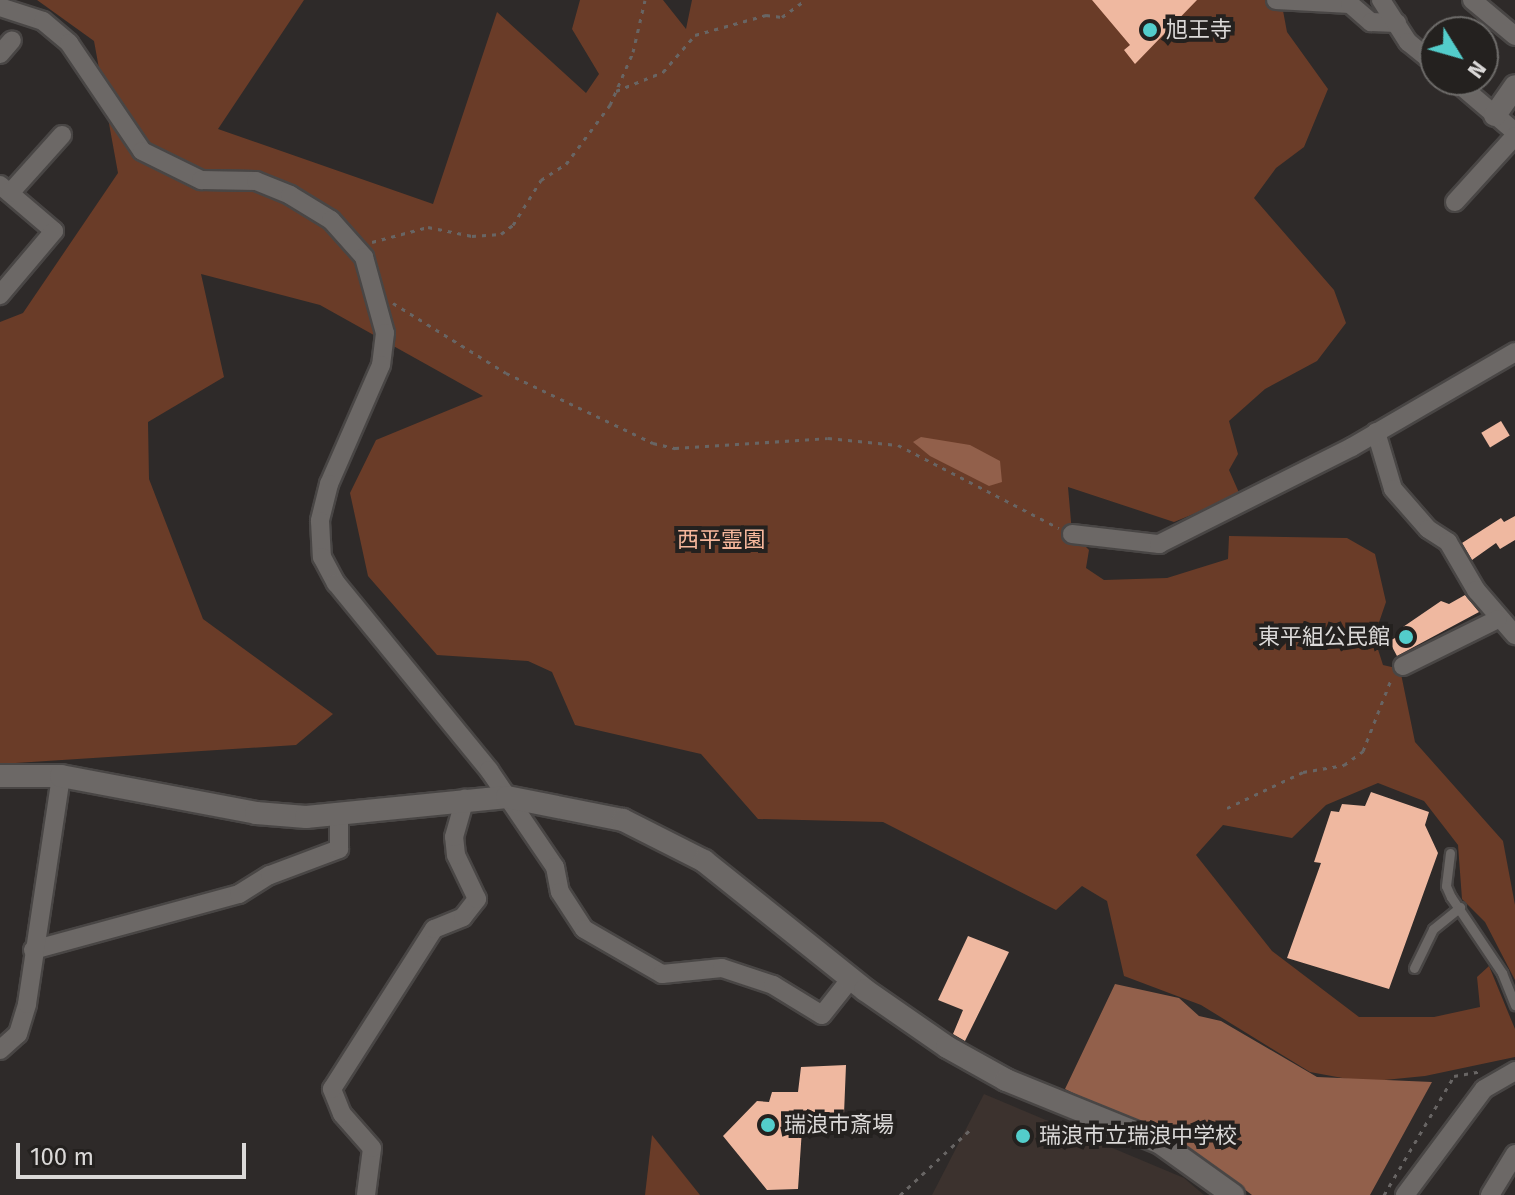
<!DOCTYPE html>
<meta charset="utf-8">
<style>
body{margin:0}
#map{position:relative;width:1515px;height:1195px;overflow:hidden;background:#2e2a29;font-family:"Fira Sans","Noto Sans JP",sans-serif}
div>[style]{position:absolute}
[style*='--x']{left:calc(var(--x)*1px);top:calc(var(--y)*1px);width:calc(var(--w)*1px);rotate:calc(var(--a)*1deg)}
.built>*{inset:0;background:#3c322e}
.green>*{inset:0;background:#6a3c28}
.water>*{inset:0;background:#92604b}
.building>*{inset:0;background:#efb8a0;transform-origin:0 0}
.path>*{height:3px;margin-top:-1.5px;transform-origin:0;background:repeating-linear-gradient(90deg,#686564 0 4px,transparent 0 10px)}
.roads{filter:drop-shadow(2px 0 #494645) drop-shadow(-2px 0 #494645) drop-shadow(0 2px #494645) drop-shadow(0 -2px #494645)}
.service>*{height:9px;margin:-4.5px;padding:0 4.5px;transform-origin:4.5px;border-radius:4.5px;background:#6c6866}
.minor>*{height:18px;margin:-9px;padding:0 9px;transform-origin:9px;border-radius:9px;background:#6c6866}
.tertiary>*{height:22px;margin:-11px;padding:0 11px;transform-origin:11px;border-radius:11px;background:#6c6866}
.dots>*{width:22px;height:22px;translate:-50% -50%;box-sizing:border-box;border:4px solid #24211f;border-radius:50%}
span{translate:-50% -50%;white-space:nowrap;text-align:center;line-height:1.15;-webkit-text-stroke:8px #24211f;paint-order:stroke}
.poi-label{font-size:22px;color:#dbd9d8}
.left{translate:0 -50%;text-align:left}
.right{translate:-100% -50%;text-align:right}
.park-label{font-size:22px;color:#f6b79c}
.north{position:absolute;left:1419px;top:16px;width:80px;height:80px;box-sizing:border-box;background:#24211f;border:2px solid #6d6b69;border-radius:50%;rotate:127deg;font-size:22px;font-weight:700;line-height:32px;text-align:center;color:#dbd9d8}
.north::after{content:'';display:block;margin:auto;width:28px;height:36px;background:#53cdcb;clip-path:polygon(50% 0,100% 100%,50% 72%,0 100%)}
.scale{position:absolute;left:16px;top:1143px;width:230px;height:36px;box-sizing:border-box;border:4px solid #dbd9d8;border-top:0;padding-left:10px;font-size:24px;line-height:28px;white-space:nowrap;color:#dbd9d8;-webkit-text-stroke:6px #24211f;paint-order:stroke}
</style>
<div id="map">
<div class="built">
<div style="clip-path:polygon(984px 1094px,1184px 1178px,1204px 1195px,932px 1195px)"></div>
</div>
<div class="green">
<div style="clip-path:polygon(37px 0,304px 0,218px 129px,433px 204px,497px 12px,586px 93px,599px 74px,572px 29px,580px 0,663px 0,686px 29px,692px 0,1281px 0,1287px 32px,1328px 89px,1304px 147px,1276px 168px,1254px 198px,1334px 290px,1346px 323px,1317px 361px,1265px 389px,1229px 421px,1238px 454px,1229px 470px,1240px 495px,1174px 522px,1068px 487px,1072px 533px,1089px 550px,1086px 568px,1104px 580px,1167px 578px,1228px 559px,1229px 536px,1347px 538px,1375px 554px,1386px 602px,1374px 637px,1383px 665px,1400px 669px,1415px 742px,1503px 841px,1515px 905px,1515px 980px,1485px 922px,1462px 899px,1458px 845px,1424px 801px,1378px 783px,1326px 805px,1292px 838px,1223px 825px,1196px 855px,1272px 951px,1359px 1017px,1434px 1017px,1480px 1007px,1477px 977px,1489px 966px,1515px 1029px,1515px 1057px,1425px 1076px,1364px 1082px,1310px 1072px,1201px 1005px,1124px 976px,1107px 901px,1082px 886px,1056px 910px,883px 822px,758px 819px,701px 754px,575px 725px,552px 672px,528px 661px,437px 655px,368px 576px,350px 493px,376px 440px,483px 396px,320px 305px,201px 274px,224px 377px,148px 422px,149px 479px,203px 619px,333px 714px,296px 745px,0 764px,0 322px,23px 313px,118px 173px,94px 41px)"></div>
<div style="clip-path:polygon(652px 1135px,700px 1195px,645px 1195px)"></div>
</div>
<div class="water">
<div style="clip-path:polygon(921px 437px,970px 445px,1000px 461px,1002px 482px,989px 486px,930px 456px,913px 442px)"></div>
<div style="clip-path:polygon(1115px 984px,1179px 998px,1199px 1016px,1221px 1021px,1317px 1077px,1432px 1082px,1370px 1195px,1252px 1195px,1203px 1158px,1065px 1089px)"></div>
</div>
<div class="building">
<div style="clip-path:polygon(1092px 0,1197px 0,1135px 64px,1124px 50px,1130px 45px)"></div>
<div style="left:1501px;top:421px;width:17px;height:23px;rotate:59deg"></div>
<div style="clip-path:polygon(1515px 516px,1515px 540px,1500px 549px,1496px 543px,1472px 560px,1462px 543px,1501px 518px,1504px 522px)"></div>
<div style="clip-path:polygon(1465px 595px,1479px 612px,1397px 656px,1389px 641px,1403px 634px,1400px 629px,1441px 601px,1449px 604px)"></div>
<div style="clip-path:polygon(1371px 792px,1429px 812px,1425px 825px,1438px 853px,1389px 989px,1287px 958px,1321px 863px,1314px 862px,1331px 811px,1339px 812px,1342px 804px,1365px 806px)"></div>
<div style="clip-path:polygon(968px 936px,1009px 952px,965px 1041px,953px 1034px,963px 1010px,938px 1000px)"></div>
<div style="clip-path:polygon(846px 1065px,844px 1114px,803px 1114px,798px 1189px,767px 1190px,723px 1136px,757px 1101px,769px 1102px,772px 1092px,798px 1092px,801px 1067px)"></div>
</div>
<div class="path">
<div style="--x:616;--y:91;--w:51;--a:-22"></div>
<div style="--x:663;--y:72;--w:49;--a:-49.1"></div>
<div style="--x:695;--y:35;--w:74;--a:-15.7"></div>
<div style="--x:766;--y:15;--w:16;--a:7"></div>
<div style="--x:782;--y:17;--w:29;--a:-36"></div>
<div style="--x:372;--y:242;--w:58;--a:-15"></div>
<div style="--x:428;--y:227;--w:45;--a:11.6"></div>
<div style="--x:472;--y:236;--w:29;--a:-4"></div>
<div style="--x:501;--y:234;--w:15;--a:-37"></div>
<div style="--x:513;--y:225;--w:53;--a:-58.1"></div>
<div style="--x:541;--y:180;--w:30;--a:-33"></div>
<div style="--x:566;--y:164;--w:74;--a:-53.3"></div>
<div style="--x:610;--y:105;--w:58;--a:-66.5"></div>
<div style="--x:633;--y:52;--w:53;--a:-77"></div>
<div style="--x:393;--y:303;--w:133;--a:31.8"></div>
<div style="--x:506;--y:373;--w:163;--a:25.5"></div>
<div style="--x:653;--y:443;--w:23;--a:13"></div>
<div style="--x:675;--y:448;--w:153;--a:-3.7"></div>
<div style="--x:828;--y:438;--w:70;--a:5.7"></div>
<div style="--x:898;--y:445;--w:181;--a:27.3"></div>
<div style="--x:1227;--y:808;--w:84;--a:-25.3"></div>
<div style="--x:1303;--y:772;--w:42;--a:-9.7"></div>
<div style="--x:1344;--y:765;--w:24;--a:-36"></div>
<div style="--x:1363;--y:751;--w:79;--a:-68.6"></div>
<div style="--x:900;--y:1195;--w:97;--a:-42.9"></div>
<div style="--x:1384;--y:1195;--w:138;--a:-59.5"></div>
<div style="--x:1454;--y:1076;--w:29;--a:-10"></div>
</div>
<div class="roads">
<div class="service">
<div style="--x:1450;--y:853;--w:33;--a:97"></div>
<div style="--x:1446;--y:886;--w:12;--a:66"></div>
<div style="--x:1451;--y:897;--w:92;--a:56.1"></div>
<div style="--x:1502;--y:973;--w:35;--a:68"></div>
<div style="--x:1414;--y:968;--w:43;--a:-64"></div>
<div style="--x:1433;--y:929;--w:35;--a:-39"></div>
</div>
<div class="minor">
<div style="--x:1276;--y:0;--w:74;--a:3.1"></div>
<div style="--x:1350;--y:4;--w:28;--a:41"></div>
<div style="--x:1371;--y:22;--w:26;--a:2"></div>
<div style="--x:1381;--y:0;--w:50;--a:57.3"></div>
<div style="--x:1408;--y:42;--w:35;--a:39"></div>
<div style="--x:1472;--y:0;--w:56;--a:39.9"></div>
<div style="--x:0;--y:7;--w:45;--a:18"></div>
<div style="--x:43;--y:21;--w:34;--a:40"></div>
<div style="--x:69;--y:43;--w:130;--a:55.9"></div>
<div style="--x:142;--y:151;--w:66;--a:26.2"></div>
<div style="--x:201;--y:180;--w:55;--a:1"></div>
<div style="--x:256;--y:181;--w:37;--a:22"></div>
<div style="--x:290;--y:195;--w:48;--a:31.4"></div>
<div style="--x:331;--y:220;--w:50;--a:48.3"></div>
<div style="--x:364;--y:257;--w:79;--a:74.6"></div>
<div style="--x:385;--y:333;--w:32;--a:97"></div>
<div style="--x:381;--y:365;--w:130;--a:113.6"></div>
<div style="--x:329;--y:484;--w:38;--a:104"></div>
<div style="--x:320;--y:521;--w:36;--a:87"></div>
<div style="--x:322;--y:557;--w:30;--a:62"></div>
<div style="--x:336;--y:583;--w:242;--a:50.7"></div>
<div style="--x:489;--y:770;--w:117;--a:55.8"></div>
<div style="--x:555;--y:867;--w:25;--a:79"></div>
<div style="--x:560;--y:892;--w:44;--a:57"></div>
<div style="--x:584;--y:929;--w:90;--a:30"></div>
<div style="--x:662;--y:974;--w:60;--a:-5.7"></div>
<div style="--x:722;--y:968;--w:54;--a:18.4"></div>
<div style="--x:773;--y:985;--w:57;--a:31.5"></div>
<div style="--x:822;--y:1015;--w:48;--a:-51.7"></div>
<div style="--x:0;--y:54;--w:18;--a:-49"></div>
<div style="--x:1454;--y:80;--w:80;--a:40.4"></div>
<div style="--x:0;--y:185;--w:71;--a:40.4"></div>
<div style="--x:54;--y:231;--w:84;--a:130.2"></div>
<div style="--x:10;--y:193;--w:78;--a:-48.1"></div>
<div style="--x:1455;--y:202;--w:89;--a:-47.7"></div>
<div style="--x:1376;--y:432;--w:59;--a:73.4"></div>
<div style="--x:1393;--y:489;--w:53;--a:48.8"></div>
<div style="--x:1428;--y:529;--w:24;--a:33"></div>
<div style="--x:1448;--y:542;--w:56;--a:59.7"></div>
<div style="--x:1476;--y:590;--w:60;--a:49.1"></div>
<div style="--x:1072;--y:534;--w:88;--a:6.6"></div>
<div style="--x:1159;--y:544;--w:216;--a:-26.7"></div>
<div style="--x:1352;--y:447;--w:189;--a:-30.2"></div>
<div style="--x:1403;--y:666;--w:106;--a:-26.3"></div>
<div style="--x:33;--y:950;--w:213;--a:-15.2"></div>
<div style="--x:239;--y:894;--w:36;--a:-32"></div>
<div style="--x:270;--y:875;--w:74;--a:-20.6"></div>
<div style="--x:339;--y:849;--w:35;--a:-90"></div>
<div style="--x:0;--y:1050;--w:24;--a:-42"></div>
<div style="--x:18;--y:1034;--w:31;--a:-73"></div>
<div style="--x:27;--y:1004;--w:231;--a:-81.5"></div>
<div style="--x:366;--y:1195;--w:47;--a:-82.7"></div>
<div style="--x:372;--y:1148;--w:45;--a:-131.4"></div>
<div style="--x:342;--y:1114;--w:27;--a:-112"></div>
<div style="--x:332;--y:1089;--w:190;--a:-57.5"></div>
<div style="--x:434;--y:929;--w:31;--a:-22"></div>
<div style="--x:463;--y:917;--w:23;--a:-52"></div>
<div style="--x:477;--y:899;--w:49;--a:-115.5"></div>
<div style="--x:456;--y:855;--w:18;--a:-96"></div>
<div style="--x:454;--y:837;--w:40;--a:-74"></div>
<div style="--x:1405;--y:1195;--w:132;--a:-53.3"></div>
<div style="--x:1484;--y:1089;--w:36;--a:-30"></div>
<div style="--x:1490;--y:1195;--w:48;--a:-58.6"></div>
</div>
<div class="tertiary">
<div style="--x:1495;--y:115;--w:35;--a:-55"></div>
<div style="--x:0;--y:776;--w:61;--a:0"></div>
<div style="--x:61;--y:776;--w:198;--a:10.7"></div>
<div style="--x:256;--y:813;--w:50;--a:4.6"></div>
<div style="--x:306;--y:817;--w:202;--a:-5.7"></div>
<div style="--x:507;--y:797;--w:118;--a:11.2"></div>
<div style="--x:623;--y:820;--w:91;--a:26.8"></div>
<div style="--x:704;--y:861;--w:206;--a:38.7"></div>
<div style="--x:865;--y:990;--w:100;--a:34.8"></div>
<div style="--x:947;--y:1047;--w:68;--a:29.2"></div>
<div style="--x:1006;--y:1080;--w:165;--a:22.1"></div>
<div style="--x:1159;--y:1142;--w:91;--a:35.6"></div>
</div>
</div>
<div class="dots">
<div style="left:1150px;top:30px;background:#53cdcb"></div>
<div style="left:1406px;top:637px;background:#53cdcb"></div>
<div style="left:768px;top:1125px;background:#53cdcb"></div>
<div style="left:1023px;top:1136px;background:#53cdcb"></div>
</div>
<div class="poi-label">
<span class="left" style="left:1166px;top:30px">旭王寺</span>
<span class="right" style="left:1390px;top:637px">東平組公民館</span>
<span class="left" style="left:784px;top:1125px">瑞浪市斎場</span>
<span class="left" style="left:1039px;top:1136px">瑞浪市立瑞浪中学校</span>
</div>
<div class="park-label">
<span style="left:721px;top:540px">西平霊園</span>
</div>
<div class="north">N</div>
<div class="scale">100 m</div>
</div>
